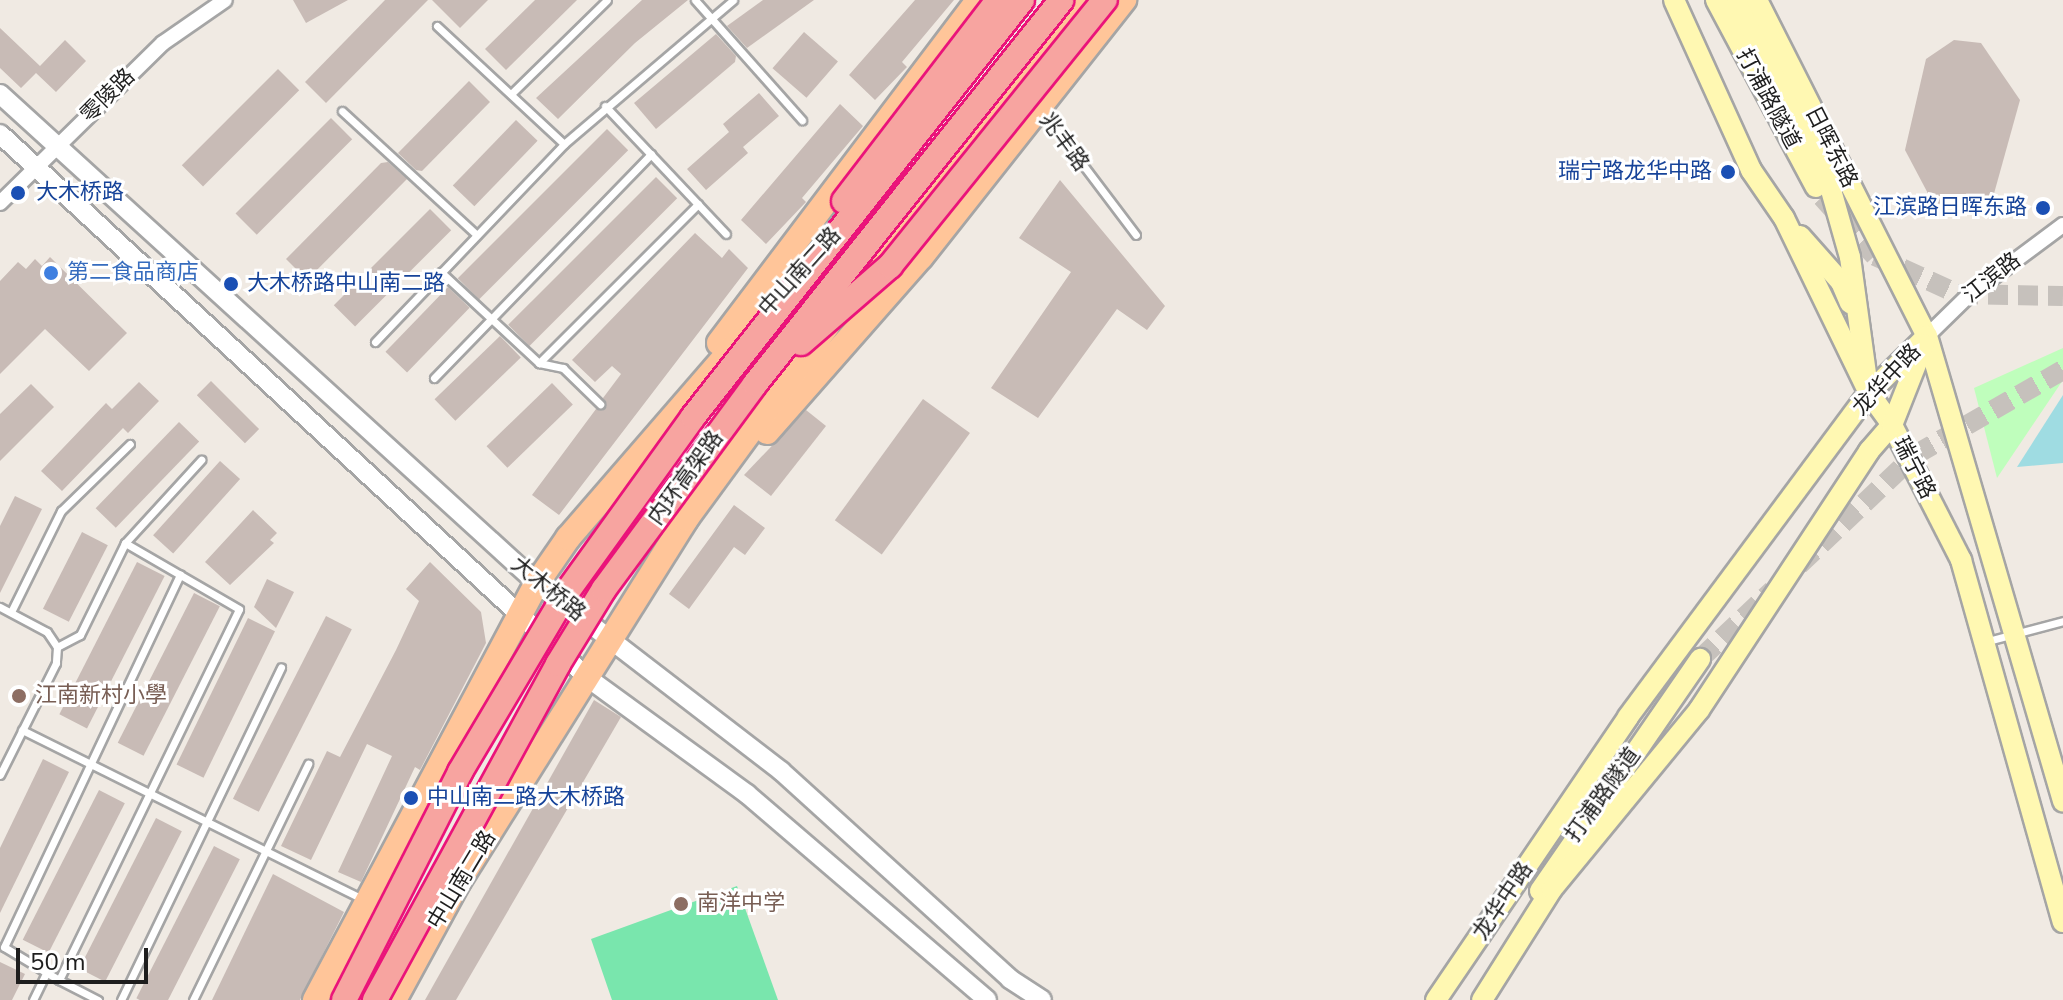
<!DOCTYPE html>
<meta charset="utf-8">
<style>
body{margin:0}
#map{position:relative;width:2063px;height:1000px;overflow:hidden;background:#f0eae3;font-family:"Nunito Sans","Noto Sans SC",sans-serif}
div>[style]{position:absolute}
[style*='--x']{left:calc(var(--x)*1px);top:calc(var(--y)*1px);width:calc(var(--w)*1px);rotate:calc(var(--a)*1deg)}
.park>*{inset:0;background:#bffebc}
.pitch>*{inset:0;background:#79e6ad}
.water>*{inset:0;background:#9fdce2}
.building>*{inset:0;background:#c8bbb6;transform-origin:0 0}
.secondary-tunnel>*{height:20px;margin-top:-10px;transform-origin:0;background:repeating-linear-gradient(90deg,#c6c1bc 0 20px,transparent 0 30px)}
.roads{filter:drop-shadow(2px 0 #a5a5a5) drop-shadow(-2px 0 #a5a5a5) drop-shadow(0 2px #a5a5a5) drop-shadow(0 -2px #a5a5a5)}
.service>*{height:7px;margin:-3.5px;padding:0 3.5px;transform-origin:3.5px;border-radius:3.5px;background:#fff}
.minor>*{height:14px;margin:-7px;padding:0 7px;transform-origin:7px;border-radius:7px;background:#fff}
.tertiary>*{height:18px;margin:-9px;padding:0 9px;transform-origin:9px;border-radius:9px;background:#fff}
.secondary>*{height:20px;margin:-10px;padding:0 10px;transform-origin:10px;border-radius:10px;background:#fff8b2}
.primary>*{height:24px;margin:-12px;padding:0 12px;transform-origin:12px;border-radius:12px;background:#ffc599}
.bridges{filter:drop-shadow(2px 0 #ea147a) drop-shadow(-2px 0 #ea147a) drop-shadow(0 2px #ea147a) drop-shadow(0 -2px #ea147a)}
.trunk-bridge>*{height:24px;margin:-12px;padding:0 12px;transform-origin:12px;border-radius:12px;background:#f7a4a0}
.dots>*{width:22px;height:22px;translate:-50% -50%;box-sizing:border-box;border:4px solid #fff;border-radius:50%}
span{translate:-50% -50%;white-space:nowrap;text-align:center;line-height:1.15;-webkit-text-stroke:6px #fff;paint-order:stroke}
.street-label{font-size:22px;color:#1e1e1e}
.transit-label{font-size:22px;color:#164399}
.right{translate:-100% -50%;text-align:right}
.left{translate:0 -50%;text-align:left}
.shop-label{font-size:22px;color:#366cbe}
.education-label{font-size:22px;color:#785e54}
.scale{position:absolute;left:16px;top:948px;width:132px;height:36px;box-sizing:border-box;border:4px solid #1e1e1e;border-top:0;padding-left:10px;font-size:24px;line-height:28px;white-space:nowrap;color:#1e1e1e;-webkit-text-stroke:6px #fff;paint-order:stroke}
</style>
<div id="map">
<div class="park">
<div style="clip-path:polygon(2063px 348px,2063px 380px,1997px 478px,1974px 388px)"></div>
</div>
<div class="pitch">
<div style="clip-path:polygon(737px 886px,778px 1000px,612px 1000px,591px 939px)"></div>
</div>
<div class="water">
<div style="clip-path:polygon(2063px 395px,2063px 463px,2017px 467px)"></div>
</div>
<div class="building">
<div style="clip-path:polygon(293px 0,348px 0,306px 23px)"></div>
<div style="clip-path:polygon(385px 0,428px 0,326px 103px,305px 82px)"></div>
<div style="clip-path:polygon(432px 0,488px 0,460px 28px)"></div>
<div style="clip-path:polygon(535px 0,577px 0,506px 70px,485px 49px)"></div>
<div style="clip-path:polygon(642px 0,688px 0,635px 43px,558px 119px,536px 98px)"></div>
<div style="clip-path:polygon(763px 0,814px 0,747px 48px,727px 26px)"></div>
<div style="clip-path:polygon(915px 0,954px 0,902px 62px,907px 67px,875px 100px,849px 75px)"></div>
<div style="clip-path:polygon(0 28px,40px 66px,65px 40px,86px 61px,56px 92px,36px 73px,21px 88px,0 68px)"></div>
<div style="left:804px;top:32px;width:45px;height:48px;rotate:41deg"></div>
<div style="clip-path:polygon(716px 34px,736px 56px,735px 62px,656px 129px,634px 103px)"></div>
<div style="clip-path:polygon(1954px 40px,1981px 43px,2020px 100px,1990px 208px,1933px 203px,1905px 150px,1926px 59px)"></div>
<div style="left:278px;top:69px;width:30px;height:136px;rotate:45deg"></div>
<div style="clip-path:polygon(469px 81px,490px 102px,422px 171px,416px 170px,398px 153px)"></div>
<div style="clip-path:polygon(759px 93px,779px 116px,743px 147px,748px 153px,706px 190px,687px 169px,729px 132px,723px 124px)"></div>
<div style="clip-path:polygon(840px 104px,863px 126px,802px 198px,806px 202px,766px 244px,741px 220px)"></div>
<div style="left:331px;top:118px;width:30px;height:135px;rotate:45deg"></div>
<div style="left:516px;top:120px;width:30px;height:91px;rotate:44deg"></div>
<div style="left:607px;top:129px;width:30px;height:211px;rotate:45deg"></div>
<div style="clip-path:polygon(388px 162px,407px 179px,307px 280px,286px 259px,381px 163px)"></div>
<div style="left:656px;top:177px;width:30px;height:209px;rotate:45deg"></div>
<div style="clip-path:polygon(1060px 180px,1165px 306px,1147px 330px,1117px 309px,1038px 418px,991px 388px,1071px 272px,1019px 238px)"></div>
<div style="left:430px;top:209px;width:30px;height:136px;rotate:45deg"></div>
<div style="clip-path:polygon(695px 233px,722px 258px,729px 249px,748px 268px,559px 515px,532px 495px,596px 409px,605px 408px,603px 398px,621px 374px,612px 366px,595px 382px,572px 360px)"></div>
<div style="clip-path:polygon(50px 257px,127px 333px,89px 371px,45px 329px,0 374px,0 281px,18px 262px,26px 269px,35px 259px,42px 266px)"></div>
<div style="left:448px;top:287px;width:30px;height:90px;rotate:44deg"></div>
<div style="left:500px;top:336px;width:30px;height:91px;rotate:46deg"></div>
<div style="left:211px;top:381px;width:68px;height:20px;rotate:45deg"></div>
<div style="clip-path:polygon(139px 382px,159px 401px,128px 433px,123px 428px,62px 491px,41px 471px,106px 403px,112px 409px)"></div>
<div style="left:552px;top:383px;width:30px;height:91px;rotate:46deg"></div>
<div style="clip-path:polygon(31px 384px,54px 407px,0 461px,0 414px)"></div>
<div style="left:923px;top:399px;width:58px;height:150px;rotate:36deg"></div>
<div style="clip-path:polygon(806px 410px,826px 426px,771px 496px,744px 475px)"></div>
<div style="left:179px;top:422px;width:28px;height:120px;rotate:44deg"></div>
<div style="left:220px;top:461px;width:27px;height:100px;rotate:42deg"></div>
<div style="clip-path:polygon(15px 496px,42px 509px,0 593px,0 526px)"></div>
<div style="clip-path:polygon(734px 505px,765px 528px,745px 555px,734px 547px,689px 609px,669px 594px)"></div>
<div style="clip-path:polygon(253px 510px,277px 533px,270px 540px,274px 543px,230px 585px,205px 562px)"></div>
<div style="left:82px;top:532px;width:29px;height:86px;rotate:27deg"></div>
<div style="left:137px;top:562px;width:31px;height:171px;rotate:27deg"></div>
<div style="clip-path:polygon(430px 562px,481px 612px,486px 643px,420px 770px,415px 767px,361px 882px,338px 872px,392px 756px,367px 744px,311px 860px,281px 846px,327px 751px,340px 757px,396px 650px,419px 601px,406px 589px)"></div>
<div style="clip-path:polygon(267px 579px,294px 592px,276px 628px,254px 607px)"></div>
<div style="left:194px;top:593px;width:29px;height:168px;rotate:27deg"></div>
<div style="left:326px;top:616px;width:29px;height:205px;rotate:27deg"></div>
<div style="left:248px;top:618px;width:30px;height:163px;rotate:26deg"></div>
<div style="clip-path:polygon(594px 700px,621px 717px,456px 1000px,425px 1000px)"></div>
<div style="clip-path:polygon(43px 759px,69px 772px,0 913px,0 848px)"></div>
<div style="left:99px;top:790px;width:29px;height:168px;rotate:27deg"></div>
<div style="left:156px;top:818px;width:29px;height:169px;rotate:27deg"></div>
<div style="left:214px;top:846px;width:29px;height:171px;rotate:27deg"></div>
<div style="clip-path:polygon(273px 874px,344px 912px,300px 1000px,212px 1000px)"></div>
<div style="clip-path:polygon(0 962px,25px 974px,12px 1000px,0 1000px)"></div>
</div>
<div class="secondary-tunnel">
<div style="--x:1822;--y:197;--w:79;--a:48.1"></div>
<div style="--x:1875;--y:256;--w:91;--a:24.6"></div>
<div style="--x:1958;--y:294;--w:105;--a:1.1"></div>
<div style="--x:1799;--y:565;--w:160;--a:-43.5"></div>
<div style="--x:1915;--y:455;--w:171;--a:-29.9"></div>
<div style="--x:1700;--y:659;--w:100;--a:-43.4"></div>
</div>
<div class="roads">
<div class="service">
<div style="--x:695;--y:0;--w:161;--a:48.3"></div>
<div style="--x:437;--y:26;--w:173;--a:42.9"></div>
<div style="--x:511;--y:94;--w:134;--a:-44.4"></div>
<div style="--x:605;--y:106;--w:176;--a:46.6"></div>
<div style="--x:342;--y:111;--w:183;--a:42.6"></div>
<div style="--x:1043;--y:112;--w:154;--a:52.9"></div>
<div style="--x:441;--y:272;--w:134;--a:42.9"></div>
<div style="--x:539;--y:363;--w:25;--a:12"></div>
<div style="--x:563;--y:368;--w:52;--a:44.2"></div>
<div style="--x:375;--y:342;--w:274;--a:-46.3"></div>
<div style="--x:564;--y:144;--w:222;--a:-40.4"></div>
<div style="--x:539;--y:363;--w:225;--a:-45"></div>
<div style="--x:434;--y:378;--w:312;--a:-45.9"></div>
<div style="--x:0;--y:607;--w:53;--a:28"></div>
<div style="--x:47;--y:632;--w:18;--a:56"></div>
<div style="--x:57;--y:647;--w:16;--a:94"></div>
<div style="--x:56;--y:663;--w:125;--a:116.6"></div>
<div style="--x:11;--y:612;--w:113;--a:-63.7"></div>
<div style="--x:61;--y:511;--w:96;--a:-44.2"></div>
<div style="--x:1988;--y:641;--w:78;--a:-14.9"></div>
<div style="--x:57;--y:647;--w:26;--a:-28"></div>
<div style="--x:80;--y:635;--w:102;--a:-63.9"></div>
<div style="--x:125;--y:543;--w:113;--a:-47.5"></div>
<div style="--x:22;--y:730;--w:382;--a:26.4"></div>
<div style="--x:59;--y:980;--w:64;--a:-149"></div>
<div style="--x:4;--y:947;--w:412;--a:-64.7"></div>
<div style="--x:33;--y:1000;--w:30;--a:-64"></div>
<div style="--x:98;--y:1000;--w:44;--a:-152.9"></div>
<div style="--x:59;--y:980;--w:412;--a:-64.1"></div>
<div style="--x:239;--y:609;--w:132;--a:-149.9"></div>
<div style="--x:121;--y:1000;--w:369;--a:-64.3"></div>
<div style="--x:193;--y:1000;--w:263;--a:-64"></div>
</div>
<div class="minor">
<div style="--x:0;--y:203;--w:228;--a:-44.5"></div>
<div style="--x:163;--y:43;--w:75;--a:-34.7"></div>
<div style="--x:1927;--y:336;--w:59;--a:-44.3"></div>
<div style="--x:1969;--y:295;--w:117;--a:-36.7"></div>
</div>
<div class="tertiary">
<div style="--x:0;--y:94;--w:726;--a:42.32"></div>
<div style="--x:537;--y:583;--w:308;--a:37.6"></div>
<div style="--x:781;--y:771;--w:309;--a:42.2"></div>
<div style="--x:1010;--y:979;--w:38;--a:33"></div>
<div style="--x:0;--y:134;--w:801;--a:42.77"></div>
<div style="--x:588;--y:678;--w:197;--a:36.1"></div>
<div style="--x:747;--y:794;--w:316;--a:40.6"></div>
</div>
<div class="secondary">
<div style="--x:1674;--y:0;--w:187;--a:65.6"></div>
<div style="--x:1751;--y:170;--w:58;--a:55.5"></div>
<div style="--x:1784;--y:218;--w:195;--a:64.1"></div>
<div style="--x:1869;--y:393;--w:39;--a:54"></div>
<div style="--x:1892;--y:425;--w:152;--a:62.9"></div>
<div style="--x:1961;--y:560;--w:376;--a:74.3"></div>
<div style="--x:1716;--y:0;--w:212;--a:61.9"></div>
<div style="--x:1737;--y:0;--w:205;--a:63.3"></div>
<div style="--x:1829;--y:183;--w:77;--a:74.2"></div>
<div style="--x:1850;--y:257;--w:118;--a:82.2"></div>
<div style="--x:1757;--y:0;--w:377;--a:63.2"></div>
<div style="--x:1927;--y:336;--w:485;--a:73.7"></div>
<div style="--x:1800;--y:236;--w:62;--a:48.3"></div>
<div style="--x:1841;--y:282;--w:23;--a:67"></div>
<div style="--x:1540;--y:891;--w:282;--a:-55.4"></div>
<div style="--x:1436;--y:1000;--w:342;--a:-55.8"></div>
<div style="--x:1628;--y:717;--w:404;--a:-53.4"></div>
<div style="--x:1869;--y:393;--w:81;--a:-44.5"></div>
<div style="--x:1482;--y:1000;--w:131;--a:-57.8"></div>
<div style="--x:1552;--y:889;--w:232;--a:-50.6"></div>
<div style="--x:1699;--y:710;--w:310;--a:-56.7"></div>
<div style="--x:1869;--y:451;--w:35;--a:-49"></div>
<div style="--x:1892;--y:425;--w:87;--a:-68.4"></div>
</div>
<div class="primary">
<div style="--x:851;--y:293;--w:372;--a:-51.9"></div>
<div style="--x:719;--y:343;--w:430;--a:-52.9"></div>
<div style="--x:767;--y:432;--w:233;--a:-48.7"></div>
<div style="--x:921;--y:257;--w:328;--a:-51.7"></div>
<div style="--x:315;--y:1000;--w:472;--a:-62"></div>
<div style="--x:537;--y:583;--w:55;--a:-55.4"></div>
<div style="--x:568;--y:538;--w:270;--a:-49.1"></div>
<div style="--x:394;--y:1000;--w:136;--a:-61.4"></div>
<div style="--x:459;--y:881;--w:427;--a:-57.9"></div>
<div style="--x:686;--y:519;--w:239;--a:-53.8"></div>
</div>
</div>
<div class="bridges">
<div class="trunk-bridge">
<div style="--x:844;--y:201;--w:253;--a:-52.5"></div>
<div style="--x:801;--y:343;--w:118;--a:-40.9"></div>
<div style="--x:890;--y:266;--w:342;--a:-51.1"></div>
<div style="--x:344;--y:1000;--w:256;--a:-63"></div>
<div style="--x:460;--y:772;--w:209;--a:-59.3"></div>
<div style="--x:567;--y:592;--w:216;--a:-54.2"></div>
<div style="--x:693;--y:417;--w:531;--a:-51.73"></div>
<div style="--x:375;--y:1000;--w:383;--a:-61.4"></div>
<div style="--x:558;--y:664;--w:88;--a:-58.5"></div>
<div style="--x:604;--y:589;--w:255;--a:-53.6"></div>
<div style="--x:755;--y:384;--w:491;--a:-51.4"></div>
</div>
</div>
<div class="dots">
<div style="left:1728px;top:172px;background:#1a4fb4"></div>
<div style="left:18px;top:193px;background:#1a4fb4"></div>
<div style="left:2043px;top:208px;background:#1a4fb4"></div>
<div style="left:51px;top:273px;background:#3f7fe0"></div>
<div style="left:231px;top:284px;background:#1a4fb4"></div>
<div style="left:19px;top:696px;background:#8d6e63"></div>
<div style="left:411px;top:798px;background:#1a4fb4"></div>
<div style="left:681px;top:904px;background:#8d6e63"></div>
</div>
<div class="street-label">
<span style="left:108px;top:96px;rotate:-45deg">零陵路</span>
<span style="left:1768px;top:99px;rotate:62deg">打浦路隧道</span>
<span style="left:1064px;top:142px;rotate:54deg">兆丰路</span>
<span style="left:1831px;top:147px;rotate:63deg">日晖东路</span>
<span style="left:800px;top:272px;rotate:-48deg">中山南二路</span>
<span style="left:1992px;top:278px;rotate:-38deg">江滨路</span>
<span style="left:1887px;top:380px;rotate:-47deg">龙华中路</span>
<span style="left:1914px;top:468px;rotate:63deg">瑞宁路</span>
<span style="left:686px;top:478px;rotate:-54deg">内环高架路</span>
<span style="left:548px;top:589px;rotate:39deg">大木桥路</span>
<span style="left:1603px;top:795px;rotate:-54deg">打浦路隧道</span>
<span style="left:462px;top:880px;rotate:-59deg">中山南二路</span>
<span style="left:1503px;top:901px;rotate:-56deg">龙华中路</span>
</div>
<div class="transit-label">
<span class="right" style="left:1712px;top:172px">瑞宁路龙华中路</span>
<span class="left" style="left:36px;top:193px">大木桥路</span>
<span class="right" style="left:2027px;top:208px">江滨路日晖东路</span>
<span class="left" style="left:247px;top:284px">大木桥路中山南二路</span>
<span class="left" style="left:427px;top:798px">中山南二路大木桥路</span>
</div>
<div class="shop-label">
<span class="left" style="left:67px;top:273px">第二食品商店</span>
</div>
<div class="education-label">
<span class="left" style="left:35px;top:696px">江南新村小學</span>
<span class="left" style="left:697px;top:904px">南洋中学</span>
</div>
<div class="scale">50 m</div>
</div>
